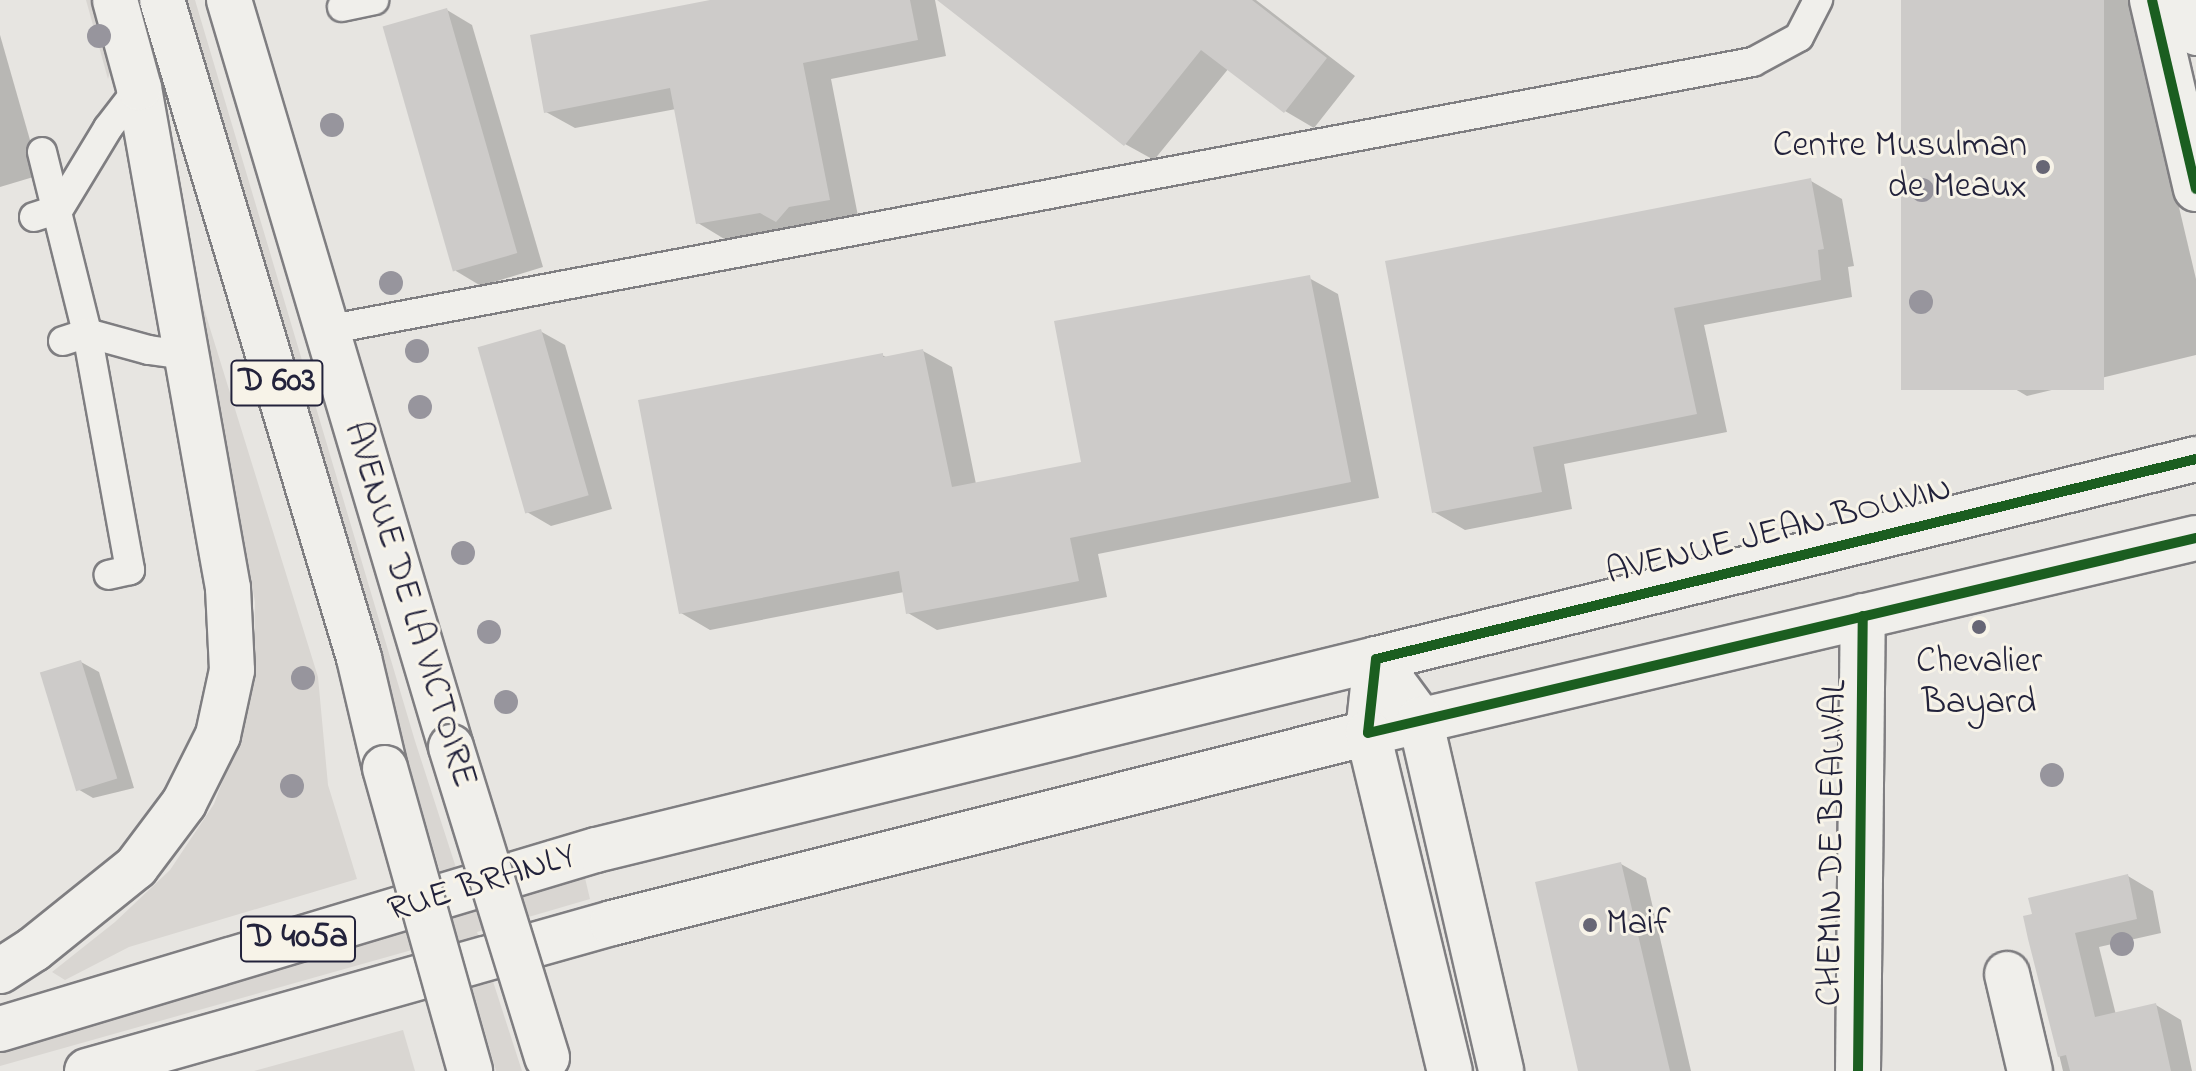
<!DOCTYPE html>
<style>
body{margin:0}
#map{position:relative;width:2196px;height:1071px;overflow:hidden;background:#e7e5e1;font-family:"Indie Flower",sans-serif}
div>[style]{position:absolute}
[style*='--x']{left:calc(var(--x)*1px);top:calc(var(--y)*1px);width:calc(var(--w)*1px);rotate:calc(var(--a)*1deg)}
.green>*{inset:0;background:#d9d6d2}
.shadow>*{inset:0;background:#0003}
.building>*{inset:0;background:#cdcbc9;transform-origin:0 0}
.roads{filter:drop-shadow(2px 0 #7f7e81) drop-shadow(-2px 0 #7f7e81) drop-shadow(0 2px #7f7e81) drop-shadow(0 -2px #7f7e81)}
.service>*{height:28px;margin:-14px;padding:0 14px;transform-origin:14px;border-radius:14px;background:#f0efeb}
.minor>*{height:44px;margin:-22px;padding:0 22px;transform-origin:22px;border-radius:22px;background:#f0efeb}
.tertiary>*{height:44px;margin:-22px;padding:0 22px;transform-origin:22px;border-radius:22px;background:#f0efeb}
.primary>*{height:44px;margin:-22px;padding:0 22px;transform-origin:22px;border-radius:22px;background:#f0efeb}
.bridges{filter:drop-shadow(2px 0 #7f7e81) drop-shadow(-2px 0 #7f7e81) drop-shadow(0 2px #7f7e81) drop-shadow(0 -2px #7f7e81)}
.primary-bridge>*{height:44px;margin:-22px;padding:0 22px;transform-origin:22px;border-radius:22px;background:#f0efeb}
.cycleway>*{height:10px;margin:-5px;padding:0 5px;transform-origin:5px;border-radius:5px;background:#1b5e20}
.trees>*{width:24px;height:24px;margin:-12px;border-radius:50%;background:#97959d}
.dots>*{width:22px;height:22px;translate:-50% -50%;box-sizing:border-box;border:4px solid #f7f3e8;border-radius:50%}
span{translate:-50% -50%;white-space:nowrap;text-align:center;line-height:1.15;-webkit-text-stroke:6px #f7f3e8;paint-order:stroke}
.shield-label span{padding:2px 6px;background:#f7f3e8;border:2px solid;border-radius:6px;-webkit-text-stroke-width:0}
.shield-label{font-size:34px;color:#22223b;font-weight:700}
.poi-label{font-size:36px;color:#22223b}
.right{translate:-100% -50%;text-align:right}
.left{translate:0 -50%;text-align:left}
.street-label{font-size:36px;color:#22223b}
</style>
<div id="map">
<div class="green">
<div style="clip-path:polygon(86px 0,95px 0,112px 64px,108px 79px)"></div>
<div style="clip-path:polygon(187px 0,195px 0,415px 741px,470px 911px,585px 878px,590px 899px,477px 932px,522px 1071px,496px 1071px,458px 937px,0 1066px,0 1046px,453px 916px)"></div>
<div style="clip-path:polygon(200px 296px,318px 677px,328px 785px,357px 879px,129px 947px,65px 980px,52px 972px,115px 922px,170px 870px,214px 804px,243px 727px,254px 669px,255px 602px)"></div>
<div style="clip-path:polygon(403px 1030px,415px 1071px,254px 1071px)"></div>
</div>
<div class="shadow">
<div style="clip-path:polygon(721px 0,935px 0,946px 56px,831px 79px,858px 216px,819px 223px,806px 237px,790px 228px,726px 240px,698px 223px,676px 109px,575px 128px,546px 112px)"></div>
<div style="clip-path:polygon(940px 0,1256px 0,1355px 76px,1314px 128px,1285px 111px,1229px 68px,1154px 160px,1125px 144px)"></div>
<div style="clip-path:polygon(1903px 0,2130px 0,2196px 279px,2196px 355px,2027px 396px,1996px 378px)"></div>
<div style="clip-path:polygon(447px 10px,472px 25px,543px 267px,481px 286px,456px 271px)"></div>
<div style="clip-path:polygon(0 35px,40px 175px,0 187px)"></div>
<div style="clip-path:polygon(1811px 181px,1842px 199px,1854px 266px,1848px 267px,1852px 297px,1704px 325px,1727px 432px,1564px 464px,1572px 509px,1465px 530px,1434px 512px)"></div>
<div style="clip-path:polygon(1309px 278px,1338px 294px,1379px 498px,1098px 554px,1107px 597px,937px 630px,908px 613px,904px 592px,710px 630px,681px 613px,882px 355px,888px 358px,923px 351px,952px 367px,976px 484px,1083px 463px)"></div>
<div style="clip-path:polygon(540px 331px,565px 345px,612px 509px,551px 526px,527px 512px)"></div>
<div style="clip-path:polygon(81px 662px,99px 672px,134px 788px,93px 798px,76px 788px)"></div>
<div style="clip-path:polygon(1621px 864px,1646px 878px,1691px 1071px,1580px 1071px)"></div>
<div style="clip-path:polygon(2128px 876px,2153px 891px,2161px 933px,2099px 947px,2116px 1015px,2156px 1005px,2181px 1020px,2192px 1071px,2063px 1071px,2026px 917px)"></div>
</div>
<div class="building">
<div style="clip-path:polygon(710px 0,910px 0,918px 40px,803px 63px,830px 200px,789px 207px,776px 222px,760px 213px,696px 224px,670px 88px,544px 113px,530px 35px)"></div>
<div style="clip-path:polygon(937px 0,1252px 0,1327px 58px,1284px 113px,1201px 50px,1124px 146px)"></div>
<div style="left:1901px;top:0;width:203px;height:390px"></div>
<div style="left:447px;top:8px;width:255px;height:67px;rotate:74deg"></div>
<div style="clip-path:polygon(1811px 178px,1824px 249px,1818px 250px,1821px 280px,1674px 308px,1697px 414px,1533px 447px,1542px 492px,1432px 513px,1385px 261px)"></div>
<div style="clip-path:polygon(1310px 275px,1351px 482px,1070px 538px,1079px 581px,1018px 593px,906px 614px,899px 571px,679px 614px,638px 400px,883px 353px,883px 357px,923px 349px,952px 487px,1081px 462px,1054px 321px)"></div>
<div style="left:541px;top:329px;width:173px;height:66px;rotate:74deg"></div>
<div style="left:81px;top:660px;width:124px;height:43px;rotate:73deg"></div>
<div style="clip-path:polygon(1621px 862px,1653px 999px,1670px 1071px,1578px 1071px,1535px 882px)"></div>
<div style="clip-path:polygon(2128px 874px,2137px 919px,2075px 933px,2095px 1017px,2156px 1003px,2171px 1071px,2070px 1071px,2066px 1055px,2058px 1057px,2028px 939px,2023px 916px,2032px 914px,2028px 898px)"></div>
</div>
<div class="roads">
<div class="service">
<div style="--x:342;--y:7;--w:33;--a:-12"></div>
<div style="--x:42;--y:152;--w:187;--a:76"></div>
<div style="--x:87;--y:333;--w:241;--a:79.7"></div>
<div style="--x:130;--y:570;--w:22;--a:167"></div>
<div style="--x:34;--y:217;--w:26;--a:-18"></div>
<div style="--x:59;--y:209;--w:95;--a:-58.8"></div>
<div style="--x:108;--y:128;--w:51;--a:-52.2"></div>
<div style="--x:326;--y:330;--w:1452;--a:-10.64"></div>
<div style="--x:1753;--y:62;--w:52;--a:-28.5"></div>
<div style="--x:1799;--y:37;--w:42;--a:-62.8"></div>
<div style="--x:63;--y:341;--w:25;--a:-18"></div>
<div style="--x:87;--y:333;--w:64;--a:15.3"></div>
<div style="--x:149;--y:350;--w:36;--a:8"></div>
</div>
<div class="minor">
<div style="--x:2007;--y:974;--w:100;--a:76.7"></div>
<div style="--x:1858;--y:1071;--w:455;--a:-89.4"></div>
</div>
<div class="tertiary">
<div style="--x:2152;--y:0;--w:194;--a:76.9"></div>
<div style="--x:2188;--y:0;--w:34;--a:76"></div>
<div style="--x:2196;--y:459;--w:844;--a:166.29"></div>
<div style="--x:1376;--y:659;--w:74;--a:96.2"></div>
<div style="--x:1368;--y:733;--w:851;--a:-13.25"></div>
</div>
<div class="primary">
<div style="--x:162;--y:0;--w:687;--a:73.33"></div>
<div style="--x:359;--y:658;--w:113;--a:76.7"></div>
<div style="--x:229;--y:0;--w:779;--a:73.45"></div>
<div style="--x:0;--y:971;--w:40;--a:-32.9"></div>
<div style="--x:34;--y:949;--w:131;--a:-38.8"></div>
<div style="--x:136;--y:867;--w:80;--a:-53.1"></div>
<div style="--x:184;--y:803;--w:76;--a:-63.4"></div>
<div style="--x:218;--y:735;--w:66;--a:-77.8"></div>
<div style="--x:232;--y:670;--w:82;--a:-92.8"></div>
<div style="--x:228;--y:588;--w:508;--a:-100.09"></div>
<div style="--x:139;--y:88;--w:91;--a:-105.3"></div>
<div style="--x:0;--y:1029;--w:622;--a:-16.72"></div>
<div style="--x:596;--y:850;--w:803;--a:-13.76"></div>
<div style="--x:1376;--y:659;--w:74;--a:53.7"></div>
<div style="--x:1420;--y:719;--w:361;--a:77"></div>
<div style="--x:87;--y:1071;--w:545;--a:-15.74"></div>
<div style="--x:612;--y:923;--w:780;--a:-14.11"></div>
<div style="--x:1368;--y:733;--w:348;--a:76.4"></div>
</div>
</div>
<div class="bridges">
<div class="primary-bridge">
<div style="--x:451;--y:747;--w:325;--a:72.8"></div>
<div style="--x:385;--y:768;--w:315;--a:74.3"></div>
</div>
</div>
<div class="cycleway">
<div style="--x:2152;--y:0;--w:194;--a:76.9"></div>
<div style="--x:2196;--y:459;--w:844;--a:166.29"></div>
<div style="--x:1376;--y:659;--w:74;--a:96.2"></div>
<div style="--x:1368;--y:733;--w:851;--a:-13.25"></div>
<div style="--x:1858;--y:1071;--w:455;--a:-89.4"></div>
</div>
<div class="trees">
<div style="left:99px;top:36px"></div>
<div style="left:332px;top:125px"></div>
<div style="left:1922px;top:190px"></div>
<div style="left:391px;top:283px"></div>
<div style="left:1921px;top:302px"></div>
<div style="left:417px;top:351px"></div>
<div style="left:420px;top:407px"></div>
<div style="left:463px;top:553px"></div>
<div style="left:489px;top:632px"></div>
<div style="left:303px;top:678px"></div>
<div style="left:506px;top:702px"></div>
<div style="left:2052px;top:775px"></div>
<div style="left:292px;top:786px"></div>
<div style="left:2122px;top:944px"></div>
</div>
<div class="dots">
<div style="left:2043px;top:167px;background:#676675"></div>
<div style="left:1979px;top:627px;background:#676675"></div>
<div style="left:1590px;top:925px;background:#676675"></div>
</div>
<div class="shield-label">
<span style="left:277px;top:383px">D 603</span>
<span style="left:298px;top:939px">D 405a</span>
</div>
<div class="poi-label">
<span class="right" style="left:2027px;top:167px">Centre Musulman<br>de Meaux</span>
<span style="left:1979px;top:683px">Chevalier<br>Bayard</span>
<span class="left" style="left:1606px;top:925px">Maif</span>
</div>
<div class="street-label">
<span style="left:1779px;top:532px;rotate:-14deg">AVENUE JEAN BOUVIN</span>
<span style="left:409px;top:605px;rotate:73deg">AVENUE DE LA VICTOIRE</span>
<span style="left:1833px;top:843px;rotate:-89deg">CHEMIN DE BEAUVAL</span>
<span style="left:482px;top:884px;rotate:-17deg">RUE BRANLY</span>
</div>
</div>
